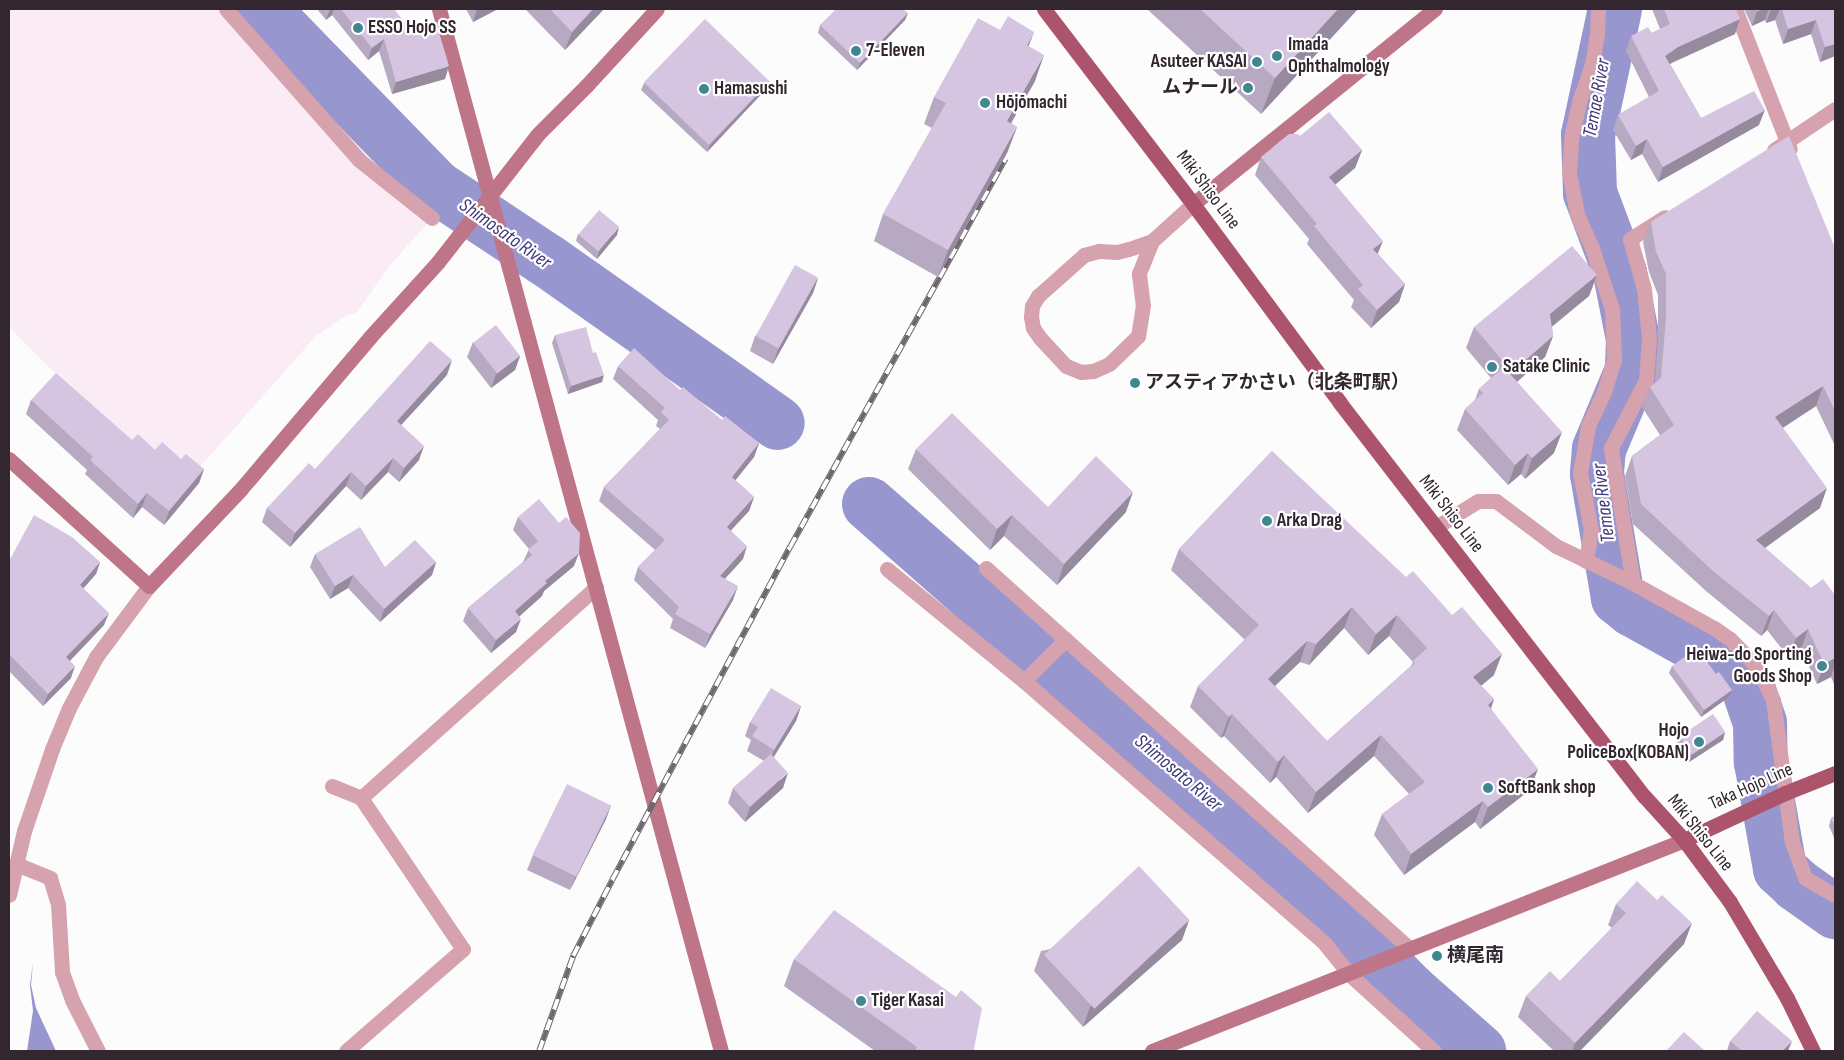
<!DOCTYPE html>
<meta charset="utf-8">
<style>
body{margin:0}
#map{position:relative;width:1844px;height:1060px;overflow:hidden;background:#fcfcfc;font-family:"Sofia Sans Condensed","Noto Sans JP",sans-serif}
div>[style]{position:absolute}
[style*='--x']{left:calc(var(--x)*1px);top:calc(var(--y)*1px);width:calc(var(--w)*1px);rotate:calc(var(--a)*1deg)}
.built>*{inset:0;background:#faebf5}
.water>*{inset:0;background:#9896ce}
.river>*{height:54px;margin:-27px;padding:0 27px;transform-origin:27px;border-radius:27px;background:#9896ce}
.lane>*{height:15px;margin:-7.5px;padding:0 7.5px;transform-origin:7.5px;border-radius:7.5px;background:#d6a2ad}
.street>*{height:15px;margin:-7.5px;padding:0 7.5px;transform-origin:7.5px;border-radius:7.5px;background:#d6a2ad}
.secondary>*{height:15px;margin:-7.5px;padding:0 7.5px;transform-origin:7.5px;border-radius:7.5px;background:#bf7588}
.primary>*{height:15px;margin:-7.5px;padding:0 7.5px;transform-origin:7.5px;border-radius:7.5px;background:#ad546d}
.rail>*{height:5.5px;margin-top:-2.75px;transform-origin:0;background:repeating-linear-gradient(90deg,#fff 0 11px,#6e676c 0 22px);box-sizing:border-box;border-block:1px solid #6e676c}
.wall>*{inset:0;background:#b8a9c2}
.shaded-wall>*{inset:0;background:#968a9e}
.building>*{inset:0;background:#d6c5e1;transform-origin:0 0}
.dots>*{width:14px;height:14px;translate:-50% -50%;box-sizing:border-box;border:2px solid #fff;border-radius:50%}
span{translate:-50% -50%;white-space:nowrap;text-align:center;line-height:1.15;-webkit-text-stroke:4.5px #fff;paint-order:stroke}
.poi-label{font-size:19px;color:#32272f;font-weight:700}
.left{translate:0 -50%;text-align:left}
.right{translate:-100% -50%;text-align:right}
.street-label{font-size:19px;color:#32272f}
.water-label{font-size:20px;color:#40387b;font-style:italic}
.frame{position:absolute;inset:0;border:10px solid #32272f;pointer-events:none}
</style>
<div id="map">
<div class="built">
<div style="clip-path:polygon(9px 9px,249px 9px,281px 42px,320px 103px,383px 169px,441px 208px,391px 264px,356px 313px,347px 315px,316px 336px,199px 468px,179px 456px,173px 462px,148px 454px,71px 389px,9px 327px)"></div>
</div>
<div class="water">
<div style="clip-path:polygon(33px 962px,31px 985px,36px 1008px,56px 1051px,27px 1051px,33px 1011px,30px 985px)"></div>
</div>
<div class="river">
<div style="--x:263;--y:9;--w:248;--a:45.8"></div>
<div style="--x:436;--y:187;--w:134;--a:33.5"></div>
<div style="--x:548;--y:261;--w:281;--a:35.2"></div>
<div style="--x:1615;--y:9;--w:129;--a:102.1"></div>
<div style="--x:1588;--y:135;--w:58;--a:88"></div>
<div style="--x:1590;--y:193;--w:85;--a:69.4"></div>
<div style="--x:1620;--y:273;--w:67;--a:78.9"></div>
<div style="--x:1633;--y:339;--w:31;--a:92"></div>
<div style="--x:1632;--y:370;--w:86;--a:112.7"></div>
<div style="--x:1599;--y:449;--w:25;--a:95"></div>
<div style="--x:1597;--y:474;--w:126;--a:80.4"></div>
<div style="--x:1618;--y:598;--w:19;--a:39"></div>
<div style="--x:1633;--y:610;--w:93;--a:29.1"></div>
<div style="--x:1714;--y:655;--w:45;--a:42.3"></div>
<div style="--x:1747;--y:685;--w:40;--a:71.1"></div>
<div style="--x:1760;--y:723;--w:39;--a:89"></div>
<div style="--x:1761;--y:762;--w:109;--a:79.9"></div>
<div style="--x:1780;--y:869;--w:23;--a:43"></div>
<div style="--x:1797;--y:885;--w:47;--a:35.4"></div>
<div style="--x:869;--y:504;--w:370;--a:41.3"></div>
<div style="--x:1147;--y:748;--w:157;--a:39.6"></div>
<div style="--x:1268;--y:848;--w:202;--a:45"></div>
<div style="--x:1411;--y:991;--w:91;--a:41.4"></div>
</div>
<div class="lane">
<div style="--x:226;--y:9;--w:201;--a:48.6"></div>
<div style="--x:359;--y:160;--w:93;--a:38.5"></div>
<div style="--x:1152;--y:241;--w:35;--a:112"></div>
<div style="--x:1139;--y:274;--w:31;--a:83"></div>
<div style="--x:1143;--y:305;--w:31;--a:99"></div>
<div style="--x:1138;--y:336;--w:40;--a:136"></div>
<div style="--x:1109;--y:364;--w:17;--a:156"></div>
<div style="--x:1093;--y:371;--w:12;--a:175"></div>
<div style="--x:1081;--y:372;--w:16;--a:-158"></div>
<div style="--x:1066;--y:366;--w:38;--a:-133"></div>
<div style="--x:1040;--y:338;--w:12;--a:-125"></div>
<div style="--x:1033;--y:328;--w:11;--a:-100"></div>
<div style="--x:1031;--y:317;--w:11;--a:-85"></div>
<div style="--x:1032;--y:306;--w:12;--a:-59"></div>
<div style="--x:1038;--y:296;--w:62;--a:-41.7"></div>
<div style="--x:1084;--y:255;--w:16;--a:-15"></div>
<div style="--x:1099;--y:251;--w:18;--a:3"></div>
<div style="--x:1117;--y:252;--w:12;--a:-14"></div>
<div style="--x:1129;--y:249;--w:24;--a:-19"></div>
<div style="--x:1152;--y:241;--w:55;--a:-42.1"></div>
</div>
<div class="street">
<div style="--x:1735;--y:9;--w:150;--a:68.6"></div>
<div style="--x:1774;--y:150;--w:73;--a:-33.9"></div>
<div style="--x:1436;--y:527;--w:49;--a:-31.8"></div>
<div style="--x:1478;--y:501;--w:18;--a:0"></div>
<div style="--x:1496;--y:501;--w:75;--a:36.9"></div>
<div style="--x:1556;--y:546;--w:85;--a:25.7"></div>
<div style="--x:1633;--y:583;--w:93;--a:29.1"></div>
<div style="--x:1714;--y:628;--w:19;--a:35"></div>
<div style="--x:1730;--y:639;--w:40;--a:46"></div>
<div style="--x:1758;--y:668;--w:35;--a:65"></div>
<div style="--x:1773;--y:700;--w:143;--a:82.4"></div>
<div style="--x:1792;--y:842;--w:38;--a:70"></div>
<div style="--x:1805;--y:878;--w:34;--a:30"></div>
<div style="--x:1586;--y:561;--w:31;--a:-81"></div>
<div style="--x:1591;--y:530;--w:58;--a:-100.9"></div>
<div style="--x:1580;--y:473;--w:48;--a:-80.3"></div>
<div style="--x:1588;--y:426;--w:38;--a:-65"></div>
<div style="--x:1604;--y:392;--w:34;--a:-73"></div>
<div style="--x:1614;--y:360;--w:51;--a:-92.2"></div>
<div style="--x:1612;--y:309;--w:64;--a:-108.2"></div>
<div style="--x:1592;--y:248;--w:37;--a:-114"></div>
<div style="--x:1577;--y:214;--w:43;--a:-100.8"></div>
<div style="--x:1569;--y:172;--w:39;--a:-86"></div>
<div style="--x:1572;--y:133;--w:35;--a:-77"></div>
<div style="--x:1580;--y:99;--w:36;--a:-71"></div>
<div style="--x:1592;--y:65;--w:30;--a:-81"></div>
<div style="--x:1597;--y:35;--w:26;--a:-88"></div>
<div style="--x:986;--y:568;--w:569;--a:41.93"></div>
<div style="--x:887;--y:569;--w:177;--a:39.3"></div>
<div style="--x:1024;--y:681;--w:400;--a:41.1"></div>
<div style="--x:1325;--y:944;--w:38;--a:51"></div>
<div style="--x:1349;--y:974;--w:115;--a:42.2"></div>
<div style="--x:1633;--y:583;--w:137;--a:-99.3"></div>
<div style="--x:1611;--y:448;--w:76;--a:-62.8"></div>
<div style="--x:1646;--y:380;--w:42;--a:-85.9"></div>
<div style="--x:1649;--y:338;--w:49;--a:-95.8"></div>
<div style="--x:1644;--y:289;--w:52;--a:-105.6"></div>
<div style="--x:1630;--y:239;--w:41;--a:-32.2"></div>
<div style="--x:1024;--y:681;--w:59;--a:-45"></div>
<div style="--x:332;--y:786;--w:31;--a:22"></div>
<div style="--x:361;--y:798;--w:182;--a:56"></div>
<div style="--x:463;--y:949;--w:155;--a:138.9"></div>
<div style="--x:361;--y:798;--w:316;--a:-41.9"></div>
<div style="--x:16;--y:864;--w:37;--a:22"></div>
<div style="--x:50;--y:878;--w:27;--a:73"></div>
<div style="--x:58;--y:904;--w:68;--a:86.6"></div>
<div style="--x:62;--y:972;--w:30;--a:70"></div>
<div style="--x:72;--y:1000;--w:57;--a:63"></div>
<div style="--x:9;--y:895;--w:66;--a:-76.8"></div>
<div style="--x:24;--y:831;--w:87;--a:-71.1"></div>
<div style="--x:52;--y:749;--w:44;--a:-67.5"></div>
<div style="--x:69;--y:708;--w:58;--a:-62.1"></div>
<div style="--x:96;--y:657;--w:89;--a:-53.3"></div>
</div>
<div class="secondary">
<div style="--x:439;--y:9;--w:1079;--a:74.86"></div>
<div style="--x:1193;--y:204;--w:311;--a:-38.9"></div>
<div style="--x:9;--y:459;--w:189;--a:42.2"></div>
<div style="--x:149;--y:586;--w:132;--a:-46.5"></div>
<div style="--x:240;--y:490;--w:201;--a:-49.6"></div>
<div style="--x:370;--y:337;--w:101;--a:-47.8"></div>
<div style="--x:438;--y:262;--w:162;--a:-52"></div>
<div style="--x:538;--y:134;--w:69;--a:-45"></div>
<div style="--x:587;--y:85;--w:103;--a:-47.4"></div>
<div style="--x:1152;--y:1051;--w:572;--a:-21.63"></div>
</div>
<div class="primary">
<div style="--x:1044;--y:9;--w:245;--a:52.6"></div>
<div style="--x:1193;--y:204;--w:247;--a:53.5"></div>
<div style="--x:1340;--y:403;--w:497;--a:52.3"></div>
<div style="--x:1644;--y:796;--w:59;--a:47.7"></div>
<div style="--x:1684;--y:840;--w:77;--a:53.4"></div>
<div style="--x:1730;--y:902;--w:112;--a:59.3"></div>
<div style="--x:1787;--y:998;--w:59;--a:63.9"></div>
<div style="--x:1684;--y:840;--w:111;--a:-25"></div>
<div style="--x:1785;--y:793;--w:54;--a:-21.8"></div>
</div>
<div class="rail">
<div style="--x:539;--y:1051;--w:101;--a:-70.3"></div>
<div style="--x:573;--y:956;--w:85;--a:-62.8"></div>
<div style="--x:612;--y:880;--w:378;--a:-61.9"></div>
<div style="--x:790;--y:547;--w:444;--a:-61"></div>
</div>
<div class="wall">
<div style="clip-path:polygon(317px 9px,394px 9px,445px 79px,392px 94px,379px 51px,368px 60px,332px 15px,326px 20px)"></div>
<div style="clip-path:polygon(466px 9px,498px 9px,473px 22px)"></div>
<div style="clip-path:polygon(525px 9px,604px 9px,565px 50px)"></div>
<div style="clip-path:polygon(1147px 9px,1358px 9px,1357px 10px,1261px 114px)"></div>
<div style="clip-path:polygon(1652px 9px,1736px 9px,1735px 34px,1670px 64px,1701px 118px,1759px 125px,1658px 182px,1642px 154px,1631px 160px,1613px 130px,1618px 115px,1649px 97px,1626px 51px,1631px 36px,1652px 33px,1660px 29px)"></div>
<div style="clip-path:polygon(1744px 9px,1835px 9px,1835px 56px,1820px 62px,1811px 34px,1783px 44px,1775px 20px,1766px 23px,1765px 20px,1752px 26px)"></div>
<div style="clip-path:polygon(908px 13px,905px 20px,857px 70px,818px 33px,820px 25px)"></div>
<div style="clip-path:polygon(1029px 46px,1035px 81px,1011px 123px,1017px 127px,1007px 153px,938px 277px,874px 241px,883px 214px,932px 128px,924px 124px,934px 97px)"></div>
<div style="clip-path:polygon(644px 83px,767px 88px,707px 152px,641px 90px)"></div>
<div style="clip-path:polygon(1300px 136px,1362px 150px,1355px 168px,1335px 184px,1378px 254px,1405px 284px,1399px 302px,1371px 328px,1351px 307px,1354px 300px,1307px 244px,1309px 239px,1255px 175px,1261px 157px)"></div>
<div style="clip-path:polygon(1651px 222px,1835px 248px,1835px 446px,1816px 406px,1783px 428px,1820px 508px,1765px 548px,1811px 588px,1835px 595px,1835px 687px,1831px 677px,1817px 684px,1801px 649px,1789px 658px,1767px 630px,1761px 636px,1706px 591px,1633px 524px,1625px 476px,1632px 456px,1660px 435px,1642px 407px,1650px 387px,1655px 383px,1658px 339px,1658px 295px,1649px 272px,1643px 242px)"></div>
<div style="clip-path:polygon(578px 234px,617px 235px,597px 259px,576px 241px)"></div>
<div style="clip-path:polygon(1597px 275px,1589px 296px,1552px 327px,1553px 336px,1545px 357px,1517px 382px,1554px 453px,1525px 479px,1521px 474px,1508px 485px,1457px 430px,1465px 409px,1475px 400px,1479px 389px,1491px 378px,1466px 348px,1474px 327px)"></div>
<div style="clip-path:polygon(818px 278px,813px 293px,773px 364px,750px 351px,755px 336px)"></div>
<div style="clip-path:polygon(555px 335px,602px 382px,568px 394px,552px 343px)"></div>
<div style="clip-path:polygon(473px 342px,520px 356px,515px 370px,491px 388px,467px 357px)"></div>
<div style="clip-path:polygon(618px 366px,680px 390px,722px 420px,759px 443px,754px 457px,735px 480px,754px 497px,749px 511px,731px 530px,743px 559px,725px 579px,733px 600px,705px 648px,670px 628px,673px 619px,634px 580px,638px 567px,655px 550px,599px 501px,604px 487px,660px 429px,656px 426px,658px 420px,613px 379px)"></div>
<div style="clip-path:polygon(447px 375px,401px 425px,419px 460px,399px 482px,388px 472px,361px 500px,346px 486px,290px 547px,262px 522px,267px 508px,315px 469px)"></div>
<div style="clip-path:polygon(31px 400px,155px 450px,181px 459px,204px 469px,199px 483px,164px 525px,142px 507px,133px 518px,85px 474px,87px 470px,26px 414px)"></div>
<div style="clip-path:polygon(916px 449px,1048px 507px,1126px 512px,1057px 585px,1004px 536px,990px 550px,908px 469px)"></div>
<div style="clip-path:polygon(evenodd,1272px 451px,1494px 675px,1481px 686px,1494px 699px,1491px 708px,1530px 790px,1480px 829px,1475px 822px,1404px 875px,1374px 835px,1382px 814px,1409px 794px,1374px 756px,1308px 813px,1276px 777px,1270px 783px,1224px 736px,1221px 738px,1190px 707px,1198px 686px,1245px 640px,1171px 570px,1179px 549px,1272px 451px,1344px 628px,1368px 655px,1389px 636px,1413px 662px,1411px 666px,1327px 741px,1275px 686px,1300px 662px,1309px 665px,1344px 628px)"></div>
<div style="clip-path:polygon(518px 517px,574px 566px,544px 591px,542px 596px,519px 616px,516px 632px,491px 653px,463px 621px,468px 608px,523px 562px,529px 549px,513px 530px)"></div>
<div style="clip-path:polygon(315px 554px,385px 567px,436px 562px,432px 575px,380px 622px,348px 588px,330px 599px,310px 567px)"></div>
<div style="clip-path:polygon(9px 561px,100px 562px,96px 574px,83px 588px,104px 625px,70px 661px,71px 678px,43px 706px,9px 671px)"></div>
<div style="clip-path:polygon(1672px 666px,1729px 697px,1701px 717px,1669px 673px)"></div>
<div style="clip-path:polygon(801px 706px,796px 721px,774px 757px,783px 788px,745px 822px,728px 803px,733px 788px,764px 761px,747px 751px,751px 740px,745px 736px,750px 722px)"></div>
<div style="clip-path:polygon(1725px 732px,1723px 740px,1689px 762px,1677px 743px,1679px 736px)"></div>
<div style="clip-path:polygon(611px 805px,606px 819px,570px 890px,527px 870px,533px 855px)"></div>
<div style="clip-path:polygon(1835px 816px,1835px 840px,1829px 826px,1831px 818px)"></div>
<div style="clip-path:polygon(1616px 904px,1684px 944px,1580px 1051px,1554px 1051px,1518px 1017px,1526px 996px,1560px 981px,1612px 928px,1608px 925px)"></div>
<div style="clip-path:polygon(1189px 920px,1182px 940px,1083px 1027px,1034px 971px,1041px 951px)"></div>
<div style="clip-path:polygon(794px 959px,974px 1049px,973px 1051px,875px 1051px,784px 986px)"></div>
<div style="clip-path:polygon(1730px 1041px,1788px 1051px,1727px 1051px)"></div>
</div>
<div class="shaded-wall">
<div style="clip-path:polygon(330px 9px,334px 9px,332px 15px,326px 20px)"></div>
<div style="clip-path:polygon(477px 9px,498px 9px,473px 22px)"></div>
<div style="clip-path:polygon(593px 9px,604px 9px,565px 50px,572px 32px)"></div>
<div style="clip-path:polygon(1338px 9px,1358px 9px,1357px 10px,1261px 114px,1275px 78px)"></div>
<div style="clip-path:polygon(1763px 9px,1769px 9px,1765px 20px,1752px 26px,1757px 11px)"></div>
<div style="clip-path:polygon(1771px 9px,1780px 9px,1775px 20px,1766px 23px)"></div>
<div style="clip-path:polygon(908px 13px,905px 20px,857px 70px,860px 63px)"></div>
<div style="clip-path:polygon(1740px 19px,1735px 34px,1673px 62px,1659px 70px,1665px 56px,1678px 47px)"></div>
<div style="clip-path:polygon(1816px 20px,1811px 34px,1783px 44px,1788px 29px)"></div>
<div style="clip-path:polygon(1034px 32px,1024px 58px,1027px 45px)"></div>
<div style="clip-path:polygon(384px 39px,379px 51px,368px 60px,372px 48px)"></div>
<div style="clip-path:polygon(1835px 44px,1835px 56px,1820px 62px,1825px 47px)"></div>
<div style="clip-path:polygon(1044px 55px,1035px 81px,997px 148px,1007px 121px)"></div>
<div style="clip-path:polygon(449px 66px,445px 79px,392px 94px,396px 82px)"></div>
<div style="clip-path:polygon(770px 81px,767px 88px,707px 152px,710px 145px)"></div>
<div style="clip-path:polygon(1765px 110px,1759px 125px,1658px 182px,1663px 167px)"></div>
<div style="clip-path:polygon(1017px 127px,1007px 153px,938px 277px,948px 250px)"></div>
<div style="clip-path:polygon(1647px 139px,1642px 154px,1631px 160px,1636px 146px)"></div>
<div style="clip-path:polygon(1362px 150px,1355px 168px,1323px 195px,1329px 177px)"></div>
<div style="clip-path:polygon(619px 227px,617px 235px,597px 259px,599px 251px)"></div>
<div style="clip-path:polygon(1383px 241px,1376px 258px,1373px 249px)"></div>
<div style="clip-path:polygon(1597px 275px,1589px 296px,1542px 334px,1550px 314px)"></div>
<div style="clip-path:polygon(818px 278px,813px 293px,773px 364px,778px 349px)"></div>
<div style="clip-path:polygon(1405px 284px,1399px 302px,1371px 328px,1377px 310px)"></div>
<div style="clip-path:polygon(1553px 336px,1545px 357px,1504px 393px,1512px 372px)"></div>
<div style="clip-path:polygon(520px 356px,515px 370px,491px 388px,496px 374px)"></div>
<div style="clip-path:polygon(452px 360px,447px 375px,392px 435px,397px 421px)"></div>
<div style="clip-path:polygon(604px 375px,602px 382px,568px 394px,571px 386px)"></div>
<div style="clip-path:polygon(1823px 386px,1816px 406px,1768px 437px,1775px 417px)"></div>
<div style="clip-path:polygon(1562px 432px,1554px 453px,1525px 479px,1532px 458px)"></div>
<div style="clip-path:polygon(759px 443px,754px 457px,727px 491px,732px 477px)"></div>
<div style="clip-path:polygon(424px 446px,419px 460px,399px 482px,404px 468px)"></div>
<div style="clip-path:polygon(1528px 453px,1521px 474px,1508px 485px,1515px 465px)"></div>
<div style="clip-path:polygon(393px 458px,388px 472px,361px 500px,366px 486px)"></div>
<div style="clip-path:polygon(204px 469px,199px 483px,164px 525px,169px 511px)"></div>
<div style="clip-path:polygon(351px 472px,346px 486px,290px 547px,295px 533px)"></div>
<div style="clip-path:polygon(1827px 488px,1820px 508px,1748px 560px,1756px 540px)"></div>
<div style="clip-path:polygon(1133px 492px,1126px 512px,1057px 585px,1064px 564px)"></div>
<div style="clip-path:polygon(147px 493px,142px 507px,133px 518px,138px 504px)"></div>
<div style="clip-path:polygon(754px 497px,749px 511px,722px 540px,727px 527px)"></div>
<div style="clip-path:polygon(1012px 515px,1004px 536px,990px 550px,997px 529px)"></div>
<div style="clip-path:polygon(747px 546px,743px 559px,715px 589px,720px 576px)"></div>
<div style="clip-path:polygon(579px 553px,574px 566px,544px 591px,542px 596px,510px 625px,515px 611px,545px 581px)"></div>
<div style="clip-path:polygon(100px 562px,96px 574px,75px 598px,80px 585px)"></div>
<div style="clip-path:polygon(436px 562px,432px 575px,380px 622px,384px 609px)"></div>
<div style="clip-path:polygon(353px 575px,348px 588px,330px 599px,335px 586px)"></div>
<div style="clip-path:polygon(738px 586px,733px 600px,705px 648px,710px 634px)"></div>
<div style="clip-path:polygon(1352px 607px,1344px 628px,1309px 665px,1316px 644px)"></div>
<div style="clip-path:polygon(1774px 610px,1767px 630px,1761px 636px,1769px 616px)"></div>
<div style="clip-path:polygon(109px 613px,104px 625px,62px 669px,66px 657px)"></div>
<div style="clip-path:polygon(1397px 615px,1389px 636px,1368px 655px,1376px 634px)"></div>
<div style="clip-path:polygon(521px 619px,516px 632px,491px 653px,496px 640px)"></div>
<div style="clip-path:polygon(1808px 629px,1801px 649px,1789px 658px,1796px 638px)"></div>
<div style="clip-path:polygon(1307px 641px,1300px 662px,1260px 700px,1268px 679px)"></div>
<div style="clip-path:polygon(1502px 654px,1494px 675px,1466px 698px,1473px 677px)"></div>
<div style="clip-path:polygon(1835px 658px,1835px 665px,1831px 677px,1817px 684px,1824px 664px)"></div>
<div style="clip-path:polygon(75px 666px,71px 678px,43px 706px,48px 694px)"></div>
<div style="clip-path:polygon(1732px 690px,1729px 697px,1701px 717px,1704px 710px)"></div>
<div style="clip-path:polygon(1494px 699px,1487px 720px,1488px 705px)"></div>
<div style="clip-path:polygon(801px 706px,796px 721px,769px 764px,774px 750px)"></div>
<div style="clip-path:polygon(1232px 714px,1224px 736px,1221px 738px,1229px 717px)"></div>
<div style="clip-path:polygon(1725px 732px,1723px 740px,1689px 762px,1691px 755px)"></div>
<div style="clip-path:polygon(1381px 735px,1374px 756px,1308px 813px,1316px 792px)"></div>
<div style="clip-path:polygon(1284px 755px,1276px 777px,1270px 783px,1278px 762px)"></div>
<div style="clip-path:polygon(1538px 769px,1530px 790px,1480px 829px,1488px 807px)"></div>
<div style="clip-path:polygon(788px 773px,783px 788px,745px 822px,750px 807px)"></div>
<div style="clip-path:polygon(1483px 801px,1475px 822px,1404px 875px,1411px 854px)"></div>
<div style="clip-path:polygon(611px 805px,606px 819px,570px 890px,576px 876px)"></div>
<div style="clip-path:polygon(1189px 920px,1182px 940px,1083px 1027px,1090px 1007px)"></div>
<div style="clip-path:polygon(1692px 923px,1684px 944px,1580px 1051px,1572px 1051px,1575px 1043px)"></div>
<div style="clip-path:polygon(1792px 1041px,1788px 1051px,1782px 1051px)"></div>
</div>
<div class="building">
<div style="clip-path:polygon(341px 9px,394px 9px,415px 35px,438px 29px,449px 66px,396px 82px,384px 39px,372px 48px)"></div>
<div style="clip-path:polygon(550px 9px,593px 9px,572px 32px)"></div>
<div style="clip-path:polygon(836px 9px,903px 9px,908px 13px,860px 63px,820px 25px)"></div>
<div style="clip-path:polygon(1200px 9px,1338px 9px,1275px 78px)"></div>
<div style="clip-path:polygon(1664px 9px,1736px 9px,1740px 19px,1678px 47px,1665px 56px,1701px 118px,1754px 91px,1765px 110px,1663px 167px,1647px 139px,1636px 146px,1618px 115px,1659px 91px,1631px 36px,1648px 27px,1652px 33px,1670px 24px)"></div>
<div style="clip-path:polygon(1756px 9px,1763px 9px,1757px 11px)"></div>
<div style="clip-path:polygon(1782px 9px,1835px 9px,1835px 44px,1825px 47px,1816px 20px,1788px 29px)"></div>
<div style="clip-path:polygon(1008px 16px,1034px 32px,1027px 45px,1044px 55px,1007px 121px,1017px 127px,948px 250px,883px 214px,946px 103px,934px 97px,978px 18px,1000px 30px)"></div>
<div style="left:705px;top:19px;width:90px;height:88px;rotate:44deg"></div>
<div style="clip-path:polygon(1329px 112px,1362px 150px,1329px 177px,1383px 241px,1373px 249px,1405px 284px,1377px 310px,1358px 289px,1363px 285px,1314px 226px,1317px 224px,1261px 157px,1289px 134px,1298px 134px,1300px 136px)"></div>
<div style="clip-path:polygon(1789px 136px,1835px 248px,1835px 411px,1823px 386px,1775px 417px,1827px 488px,1756px 540px,1811px 588px,1823px 579px,1835px 595px,1835px 658px,1824px 664px,1808px 629px,1796px 638px,1774px 610px,1769px 616px,1713px 571px,1641px 504px,1632px 456px,1674px 425px,1650px 387px,1661px 378px,1666px 318px,1666px 274px,1656px 252px,1651px 222px)"></div>
<div style="left:599px;top:210px;width:26px;height:32px;rotate:40deg"></div>
<div style="clip-path:polygon(1572px 246px,1597px 275px,1550px 314px,1553px 336px,1512px 372px,1474px 327px)"></div>
<div style="left:795px;top:265px;width:26px;height:81px;rotate:29deg"></div>
<div style="left:496px;top:325px;width:39px;height:29px;rotate:52deg"></div>
<div style="clip-path:polygon(586px 327px,593px 353px,596px 352px,604px 375px,571px 386px,555px 335px)"></div>
<div style="clip-path:polygon(430px 341px,452px 360px,397px 421px,424px 446px,404px 468px,393px 458px,366px 486px,351px 472px,295px 533px,267px 508px,309px 463px,315px 469px)"></div>
<div style="clip-path:polygon(634px 348px,680px 390px,683px 387px,722px 420px,725px 416px,759px 443px,732px 477px,754px 497px,727px 527px,747px 546px,720px 576px,738px 586px,710px 634px,675px 614px,679px 607px,638px 567px,665px 540px,604px 487px,669px 420px,661px 412px,665px 408px,618px 366px)"></div>
<div style="clip-path:polygon(1504px 367px,1562px 432px,1532px 458px,1528px 453px,1515px 465px,1465px 409px,1483px 393px,1479px 389px)"></div>
<div style="clip-path:polygon(56px 373px,132px 440px,138px 434px,155px 450px,162px 442px,181px 459px,186px 454px,204px 469px,169px 511px,147px 493px,138px 504px,90px 460px,93px 457px,31px 400px)"></div>
<div style="clip-path:polygon(952px 413px,1048px 507px,1096px 456px,1133px 492px,1064px 564px,1012px 515px,997px 529px,916px 449px)"></div>
<div style="clip-path:polygon(evenodd,1272px 451px,1406px 577px,1413px 571px,1452px 615px,1462px 607px,1502px 654px,1473px 677px,1494px 699px,1488px 705px,1538px 769px,1488px 807px,1483px 801px,1411px 854px,1382px 814px,1425px 782px,1381px 735px,1316px 792px,1284px 755px,1278px 762px,1232px 714px,1229px 717px,1198px 686px,1259px 625px,1179px 549px,1272px 451px,1352px 607px,1376px 634px,1397px 615px,1427px 648px,1413px 661px,1415px 663px,1327px 741px,1268px 679px,1307px 641px,1316px 644px,1352px 607px)"></div>
<div style="clip-path:polygon(539px 499px,559px 523px,566px 517px,580px 533px,579px 553px,545px 581px,547px 583px,515px 611px,521px 619px,496px 640px,468px 608px,532px 555px,528px 550px,538px 541px,518px 517px)"></div>
<div style="clip-path:polygon(34px 515px,72px 537px,100px 562px,80px 585px,109px 613px,66px 657px,75px 666px,48px 694px,9px 654px,9px 561px)"></div>
<div style="clip-path:polygon(360px 527px,385px 567px,415px 540px,436px 562px,384px 609px,353px 575px,335px 586px,315px 554px)"></div>
<div style="clip-path:polygon(1697px 648px,1716px 674px,1719px 672px,1732px 690px,1704px 710px,1672px 666px)"></div>
<div style="clip-path:polygon(771px 688px,801px 706px,774px 750px,752px 736px,758px 727px,750px 722px)"></div>
<div style="left:1713px;top:714px;width:22px;height:40px;rotate:56deg"></div>
<div style="left:771px;top:754px;width:25px;height:51px;rotate:48deg"></div>
<div style="left:567px;top:784px;width:49px;height:79px;rotate:26deg"></div>
<div style="clip-path:polygon(1835px 816px,1835px 827px,1831px 818px)"></div>
<div style="left:1139px;top:866px;width:74px;height:130px;rotate:47deg"></div>
<div style="clip-path:polygon(1637px 881px,1657px 900px,1662px 895px,1692px 923px,1575px 1043px,1526px 996px,1550px 971px,1560px 981px,1626px 913px,1616px 904px)"></div>
<div style="clip-path:polygon(834px 910px,956px 997px,961px 990px,982px 1008px,974px 1049px,970px 1051px,915px 1051px,917px 1047px,794px 959px)"></div>
<div style="clip-path:polygon(1757px 1011px,1792px 1041px,1782px 1051px,1742px 1051px,1730px 1041px)"></div>
<div style="clip-path:polygon(1684px 1032px,1704px 1050px,1703px 1051px,1666px 1051px)"></div>
</div>
<div class="dots">
<div style="left:358px;top:28px;background:#408790"></div>
<div style="left:856px;top:51px;background:#408790"></div>
<div style="left:1277px;top:56px;background:#408790"></div>
<div style="left:1257px;top:62px;background:#408790"></div>
<div style="left:1248px;top:88px;background:#408790"></div>
<div style="left:704px;top:89px;background:#408790"></div>
<div style="left:985px;top:103px;background:#408790"></div>
<div style="left:1492px;top:367px;background:#408790"></div>
<div style="left:1135px;top:383px;background:#408790"></div>
<div style="left:1267px;top:521px;background:#408790"></div>
<div style="left:1822px;top:666px;background:#408790"></div>
<div style="left:1699px;top:742px;background:#408790"></div>
<div style="left:1488px;top:788px;background:#408790"></div>
<div style="left:1437px;top:956px;background:#408790"></div>
<div style="left:861px;top:1001px;background:#408790"></div>
</div>
<div class="poi-label">
<span class="left" style="left:368px;top:28px">ESSO Hojo SS</span>
<span class="left" style="left:1288px;top:56px">Imada<br>Ophthalmology</span>
<span class="left" style="left:866px;top:51px">7-Eleven</span>
<span class="right" style="left:1247px;top:62px">Asuteer KASAI</span>
<span class="right" style="left:1238px;top:88px">ムナール</span>
<span class="left" style="left:714px;top:89px">Hamasushi</span>
<span class="left" style="left:996px;top:103px">Hōjōmachi</span>
<span class="left" style="left:1503px;top:367px">Satake Clinic</span>
<span class="left" style="left:1145px;top:383px">アスティアかさい（北条町駅）</span>
<span class="left" style="left:1277px;top:521px">Arka Drag</span>
<span class="right" style="left:1812px;top:666px">Heiwa-do Sporting<br>Goods Shop</span>
<span class="right" style="left:1689px;top:742px">Hojo<br>PoliceBox(KOBAN)</span>
<span class="left" style="left:1498px;top:788px">SoftBank shop</span>
<span class="left" style="left:1447px;top:956px">横尾南</span>
<span class="left" style="left:871px;top:1001px">Tiger Kasai</span>
</div>
<div class="street-label">
<span style="left:1208px;top:190px;rotate:53deg">Miki Shiso Line</span>
<span style="left:1451px;top:514px;rotate:52deg">Miki Shiso Line</span>
<span style="left:1751px;top:787px;rotate:-24deg">Taka Hojo Line</span>
<span style="left:1700px;top:833px;rotate:51deg">Miki Shiso Line</span>
</div>
<div class="water-label">
<span style="left:1597px;top:98px;rotate:-80deg">Temae River</span>
<span style="left:505px;top:234px;rotate:35deg">Shimosato River</span>
<span style="left:1604px;top:503px;rotate:-97deg">Temae River</span>
<span style="left:1178px;top:773px;rotate:40deg">Shimosato River</span>
</div>
<div class="frame"></div>
</div>
